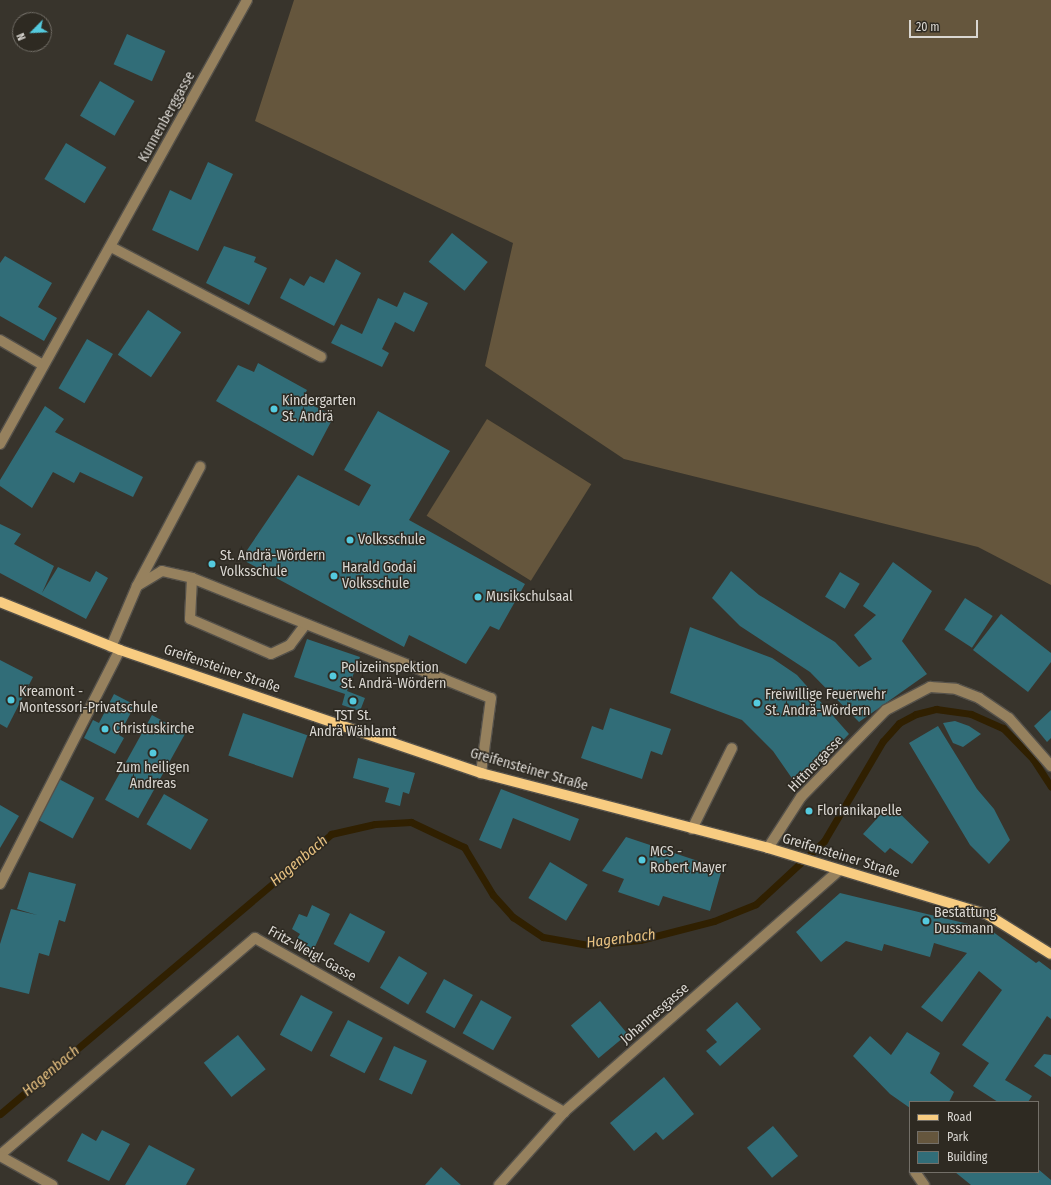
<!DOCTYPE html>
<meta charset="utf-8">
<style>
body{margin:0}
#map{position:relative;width:1051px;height:1185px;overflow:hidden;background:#38342c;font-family:"Fira Sans Condensed",sans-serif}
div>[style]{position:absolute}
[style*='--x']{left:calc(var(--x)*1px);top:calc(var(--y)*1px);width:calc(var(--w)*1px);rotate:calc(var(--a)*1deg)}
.green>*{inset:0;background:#65563d;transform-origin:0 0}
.stream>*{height:7px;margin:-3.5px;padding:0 3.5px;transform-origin:3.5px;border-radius:3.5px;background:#302001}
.building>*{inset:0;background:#316d78;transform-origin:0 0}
.roads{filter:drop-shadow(1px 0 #55514a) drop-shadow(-1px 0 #55514a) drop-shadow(0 1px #55514a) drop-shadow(0 -1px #55514a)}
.minor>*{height:10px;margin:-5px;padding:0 5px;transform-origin:5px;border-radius:5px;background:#96815e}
.major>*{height:10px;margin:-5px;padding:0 5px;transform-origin:5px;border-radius:5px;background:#f8cc81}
.dots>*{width:11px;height:11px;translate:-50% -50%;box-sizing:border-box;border:2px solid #2e2a22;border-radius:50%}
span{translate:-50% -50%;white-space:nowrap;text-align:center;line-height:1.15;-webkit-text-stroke:3px #2e2a22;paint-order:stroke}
.street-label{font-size:14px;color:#dad7d2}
.poi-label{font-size:14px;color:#dad7d2}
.left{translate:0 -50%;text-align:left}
.water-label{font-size:15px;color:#e7c180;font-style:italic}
.legend{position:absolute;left:909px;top:1101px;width:130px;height:72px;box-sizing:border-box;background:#2e2a22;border:1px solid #736f68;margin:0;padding:5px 7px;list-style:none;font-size:12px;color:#dad7d2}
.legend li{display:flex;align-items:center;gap:8px;height:20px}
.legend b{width:20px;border:1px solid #736f68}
.north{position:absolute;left:12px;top:12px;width:40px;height:40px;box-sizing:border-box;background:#2e2a22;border:1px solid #736f68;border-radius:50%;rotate:246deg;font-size:11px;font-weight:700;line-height:16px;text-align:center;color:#dad7d2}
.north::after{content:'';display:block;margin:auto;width:14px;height:18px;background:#54cade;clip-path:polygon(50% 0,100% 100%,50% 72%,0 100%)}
.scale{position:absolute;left:909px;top:20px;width:69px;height:18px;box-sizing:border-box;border:2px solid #dad7d2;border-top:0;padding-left:5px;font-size:12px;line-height:14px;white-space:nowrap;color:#dad7d2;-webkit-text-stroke:3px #2e2a22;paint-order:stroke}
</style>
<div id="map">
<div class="green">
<div style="clip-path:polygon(294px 0,1051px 0,1051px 585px,978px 547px,624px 459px,485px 366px,513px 243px,255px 121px)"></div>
<div style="left:487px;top:419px;width:123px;height:114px;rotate:32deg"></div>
</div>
<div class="stream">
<div style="--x:0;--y:1114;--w:434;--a:-40.2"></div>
<div style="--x:331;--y:834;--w:45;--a:-12.8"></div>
<div style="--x:375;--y:824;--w:36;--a:-3"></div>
<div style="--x:411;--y:822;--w:59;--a:25.3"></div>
<div style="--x:464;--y:847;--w:56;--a:58.9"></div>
<div style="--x:493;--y:895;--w:30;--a:48"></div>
<div style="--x:513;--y:917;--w:36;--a:34"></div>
<div style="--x:543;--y:937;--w:46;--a:10.1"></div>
<div style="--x:588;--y:945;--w:52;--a:-5.5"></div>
<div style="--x:640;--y:940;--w:76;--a:-14.4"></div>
<div style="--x:714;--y:921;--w:45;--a:-22"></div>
<div style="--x:756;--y:904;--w:93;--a:-42.8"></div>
<div style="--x:824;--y:841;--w:116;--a:-59.5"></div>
<div style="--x:883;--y:741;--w:24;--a:-48"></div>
<div style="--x:899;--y:723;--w:19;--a:-28"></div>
<div style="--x:916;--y:714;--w:21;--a:-14"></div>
<div style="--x:936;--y:709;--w:35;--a:8"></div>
<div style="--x:971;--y:714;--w:35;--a:24"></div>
<div style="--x:1003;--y:728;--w:43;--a:45.9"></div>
<div style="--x:1033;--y:759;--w:33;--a:57"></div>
</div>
<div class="building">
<div style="left:127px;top:34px;width:42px;height:33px;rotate:24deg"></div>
<div style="left:100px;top:81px;width:40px;height:40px;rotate:30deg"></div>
<div style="left:66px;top:143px;width:47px;height:42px;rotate:31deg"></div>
<div style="clip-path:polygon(208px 162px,233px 174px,198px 251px,152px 230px,170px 190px,191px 200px)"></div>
<div style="left:452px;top:233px;width:46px;height:37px;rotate:39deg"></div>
<div style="clip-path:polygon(224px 246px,256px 257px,254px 262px,267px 268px,249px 305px,206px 283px)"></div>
<div style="clip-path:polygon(5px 256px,52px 283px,38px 307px,57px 318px,44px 341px,0 316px,0 263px)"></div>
<div style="clip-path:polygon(336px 259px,361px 273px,334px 326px,280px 298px,290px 278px,304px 286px,310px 276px,324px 283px)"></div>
<div style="clip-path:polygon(404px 292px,428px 303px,414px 332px,395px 322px,382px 349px,389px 353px,382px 367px,331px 343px,341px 324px,362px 334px,378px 298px,397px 307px)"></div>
<div style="left:148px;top:310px;width:40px;height:54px;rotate:34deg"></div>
<div style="left:87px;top:339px;width:30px;height:57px;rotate:30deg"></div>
<div style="clip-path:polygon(258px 363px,307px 390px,302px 400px,334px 416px,313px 456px,216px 401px,238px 365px,254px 372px)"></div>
<div style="clip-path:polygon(45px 406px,64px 419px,55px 432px,143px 477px,133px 497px,80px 472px,74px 483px,53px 472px,32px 508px,0 486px,0 480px)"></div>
<div style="clip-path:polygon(378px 411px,450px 451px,409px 520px,525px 584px,499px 630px,490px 626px,466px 664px,409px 635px,404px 647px,241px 559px,298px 475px,359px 506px,371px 485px,344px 470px)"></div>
<div style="clip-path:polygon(0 524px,21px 534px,14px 544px,54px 566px,42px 593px,58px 567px,90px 582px,96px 571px,108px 578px,86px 619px,0 573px)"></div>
<div style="clip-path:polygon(893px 562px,932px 591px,902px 641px,927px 674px,859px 722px,810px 672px,740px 626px,712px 598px,731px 571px,759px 595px,835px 642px,859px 667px,872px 659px,854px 635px,876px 615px,863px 606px)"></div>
<div style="left:840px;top:572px;width:23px;height:29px;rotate:31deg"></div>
<div style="left:965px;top:598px;width:33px;height:38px;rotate:33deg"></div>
<div style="clip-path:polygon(1001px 614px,1051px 653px,1051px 662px,1028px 692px,973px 650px)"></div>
<div style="clip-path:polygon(690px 627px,772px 658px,797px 675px,849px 734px,798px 787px,773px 751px,742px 720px,670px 693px)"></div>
<div style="clip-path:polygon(307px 639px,360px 657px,347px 691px,365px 698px,360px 711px,342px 705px,345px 694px,294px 677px)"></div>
<div style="clip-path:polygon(0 660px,33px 677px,7px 728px,0 724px)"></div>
<div style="clip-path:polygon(114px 694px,135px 705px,119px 735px,124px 738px,115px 754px,84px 738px,93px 720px,99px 723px)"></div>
<div style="clip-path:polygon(610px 708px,671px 729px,662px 755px,651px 751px,642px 779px,581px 758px,592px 726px,603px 730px)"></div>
<div style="clip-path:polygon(1051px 710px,1051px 738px,1047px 742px,1034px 726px)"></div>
<div style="left:243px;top:713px;width:68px;height:45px;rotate:19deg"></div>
<div style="left:152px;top:715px;width:38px;height:97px;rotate:29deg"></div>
<div style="clip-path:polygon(955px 721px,969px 726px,981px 734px,963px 747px,953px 743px,943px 723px)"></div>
<div style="clip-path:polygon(938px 726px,977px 789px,994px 809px,1010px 840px,989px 864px,970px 845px,909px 743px)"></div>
<div style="clip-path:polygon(358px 758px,415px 773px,409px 794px,403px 792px,400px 806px,385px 802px,389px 788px,353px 778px)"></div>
<div style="left:59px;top:779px;width:40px;height:46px;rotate:28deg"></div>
<div style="clip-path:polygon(501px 789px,579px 819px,570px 841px,513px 818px,501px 849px,479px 840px)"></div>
<div style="left:164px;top:794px;width:51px;height:35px;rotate:30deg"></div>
<div style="clip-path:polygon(890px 804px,929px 842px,912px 864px,890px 848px,885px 853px,863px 834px)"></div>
<div style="clip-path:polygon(0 805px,19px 816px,0 848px)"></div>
<div style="clip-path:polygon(626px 837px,722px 869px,710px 911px,663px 896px,659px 906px,618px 892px,624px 879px,602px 871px)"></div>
<div style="left:550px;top:862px;width:44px;height:42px;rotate:31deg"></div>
<div style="clip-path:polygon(29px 872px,76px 884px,65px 922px,59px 920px,49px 956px,39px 953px,29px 994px,0 987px,0 944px,11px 909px,37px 915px,17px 909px)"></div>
<div style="clip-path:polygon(840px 893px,989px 929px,1036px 963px,1039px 961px,1051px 970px,1051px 1019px,1047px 1016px,1005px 1080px,1032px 1096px,1028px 1102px,998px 1102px,973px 1086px,989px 1063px,962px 1045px,1002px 990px,979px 971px,942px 1022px,921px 1007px,967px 953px,934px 943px,930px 957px,884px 944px,882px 951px,846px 941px,821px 962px,796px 932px)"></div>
<div style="clip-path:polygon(312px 905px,330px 914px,313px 951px,294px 943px,300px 934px,292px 929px,299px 914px,307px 917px)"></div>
<div style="left:350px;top:913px;width:40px;height:35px;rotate:28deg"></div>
<div style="left:399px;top:956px;width:33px;height:37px;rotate:31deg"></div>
<div style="left:444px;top:979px;width:33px;height:38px;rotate:29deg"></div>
<div style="left:301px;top:995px;width:36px;height:45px;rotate:28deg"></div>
<div style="left:481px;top:1000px;width:35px;height:38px;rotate:29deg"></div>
<div style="left:600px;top:1001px;width:43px;height:38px;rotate:50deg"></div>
<div style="clip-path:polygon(737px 1002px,761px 1029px,720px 1066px,706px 1051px,717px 1042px,706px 1030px)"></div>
<div style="left:348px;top:1020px;width:39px;height:40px;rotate:27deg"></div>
<div style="clip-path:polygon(907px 1032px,940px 1053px,930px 1073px,954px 1092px,949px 1102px,910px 1102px,910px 1108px,890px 1094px,853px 1056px,870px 1036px,891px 1055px)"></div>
<div style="left:238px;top:1035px;width:44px;height:44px;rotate:51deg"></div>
<div style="left:394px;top:1046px;width:36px;height:37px;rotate:24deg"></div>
<div style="clip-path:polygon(1044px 1054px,1051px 1055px,1051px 1077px,1034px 1066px)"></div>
<div style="clip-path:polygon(664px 1077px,694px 1114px,663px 1140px,656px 1132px,634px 1151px,610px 1123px)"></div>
<div style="left:773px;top:1126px;width:39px;height:34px;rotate:50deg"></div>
<div style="clip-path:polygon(102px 1130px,130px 1144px,109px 1181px,67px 1161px,82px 1133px,96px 1141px)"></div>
<div style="clip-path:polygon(149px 1145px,195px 1169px,186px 1185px,125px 1185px)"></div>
<div style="clip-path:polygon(441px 1167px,461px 1185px,425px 1185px)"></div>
<div style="clip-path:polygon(1038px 1169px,1051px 1180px,1051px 1185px,971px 1185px,955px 1172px,1038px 1172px)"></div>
</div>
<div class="roads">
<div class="minor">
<div style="--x:111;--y:247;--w:237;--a:27.6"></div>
<div style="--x:0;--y:340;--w:50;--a:30.2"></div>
<div style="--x:0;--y:444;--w:508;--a:-60.91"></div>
<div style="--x:192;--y:578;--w:41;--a:92.8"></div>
<div style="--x:190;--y:619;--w:88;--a:23.4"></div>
<div style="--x:271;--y:654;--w:21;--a:-25"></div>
<div style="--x:290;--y:645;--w:26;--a:-53"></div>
<div style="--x:137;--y:586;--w:29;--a:-31"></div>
<div style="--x:162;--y:571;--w:31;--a:13"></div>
<div style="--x:192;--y:578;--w:322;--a:21.9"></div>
<div style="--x:491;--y:698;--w:76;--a:97.6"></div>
<div style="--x:111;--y:647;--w:66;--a:-66.9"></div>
<div style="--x:137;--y:586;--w:135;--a:-62.1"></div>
<div style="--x:692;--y:829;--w:90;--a:-63.7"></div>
<div style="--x:768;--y:848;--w:61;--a:-57.1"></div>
<div style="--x:801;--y:797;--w:122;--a:-45.7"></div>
<div style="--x:886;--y:710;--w:50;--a:-27.6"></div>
<div style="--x:930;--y:687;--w:26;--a:4"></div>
<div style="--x:956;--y:689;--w:25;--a:21"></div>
<div style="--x:979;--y:698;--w:36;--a:34"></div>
<div style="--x:1009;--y:718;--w:64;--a:48.8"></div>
<div style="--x:0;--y:884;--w:263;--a:-62.9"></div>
<div style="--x:0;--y:1155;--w:335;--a:-40.4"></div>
<div style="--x:255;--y:938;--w:355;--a:29.4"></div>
<div style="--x:0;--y:1156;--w:60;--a:29.1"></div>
<div style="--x:915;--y:1172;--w:16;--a:55"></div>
<div style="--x:499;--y:1185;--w:98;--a:-48.3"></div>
<div style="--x:564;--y:1112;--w:363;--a:-41.3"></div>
</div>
<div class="major">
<div style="--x:0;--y:602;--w:129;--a:21.8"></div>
<div style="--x:120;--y:650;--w:381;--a:18.8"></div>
<div style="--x:481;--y:773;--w:297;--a:14.6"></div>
<div style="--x:768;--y:848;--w:230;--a:16.9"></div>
<div style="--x:988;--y:915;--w:74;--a:31.8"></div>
</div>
</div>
<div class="dots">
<div style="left:274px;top:409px;background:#54cade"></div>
<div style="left:350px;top:540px;background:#54cade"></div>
<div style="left:212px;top:564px;background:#54cade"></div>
<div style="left:334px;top:576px;background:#54cade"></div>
<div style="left:478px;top:597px;background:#54cade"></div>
<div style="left:333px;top:676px;background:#54cade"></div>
<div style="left:11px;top:700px;background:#54cade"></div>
<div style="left:353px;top:701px;background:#54cade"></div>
<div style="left:757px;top:703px;background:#54cade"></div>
<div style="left:105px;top:729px;background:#54cade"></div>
<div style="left:153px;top:753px;background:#54cade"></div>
<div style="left:809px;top:811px;background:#54cade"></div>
<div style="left:642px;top:860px;background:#54cade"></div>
<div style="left:926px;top:921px;background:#54cade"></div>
</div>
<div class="street-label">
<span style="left:167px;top:117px;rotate:-61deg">Kunnenberggasse</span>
<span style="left:222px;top:669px;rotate:19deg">Greifensteiner Straße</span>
<span style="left:816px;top:764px;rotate:-46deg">Hittnergasse</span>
<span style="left:529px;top:770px;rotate:16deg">Greifensteiner Straße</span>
<span style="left:841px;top:856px;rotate:17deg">Greifensteiner Straße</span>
<span style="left:312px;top:954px;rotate:29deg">Fritz-Weigl-Gasse</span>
<span style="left:655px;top:1014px;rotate:-41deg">Johannesgasse</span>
</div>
<div class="poi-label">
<span class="left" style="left:282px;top:409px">Kindergarten<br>St. Andrä</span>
<span class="left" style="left:358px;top:540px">Volksschule</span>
<span class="left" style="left:220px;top:564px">St. Andrä-Wördern<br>Volksschule</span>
<span class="left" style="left:342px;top:576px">Harald Godai<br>Volksschule</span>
<span class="left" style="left:486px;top:597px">Musikschulsaal</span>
<span class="left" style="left:341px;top:676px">Polizeiinspektion<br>St. Andrä-Wördern</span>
<span class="left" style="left:19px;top:700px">Kreamont -<br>Montessori-Privatschule</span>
<span class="left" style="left:765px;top:703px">Freiwillige Feuerwehr<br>St. Andrä-Wördern</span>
<span style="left:353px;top:724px">TST St.<br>Andrä Wählamt</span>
<span class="left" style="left:113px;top:729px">Christuskirche</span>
<span style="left:153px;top:776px">Zum heiligen<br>Andreas</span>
<span class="left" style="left:817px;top:811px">Florianikapelle</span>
<span class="left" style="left:650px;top:860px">MCS -<br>Robert Mayer</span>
<span class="left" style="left:934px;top:921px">Bestattung<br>Dussmann</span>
</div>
<div class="water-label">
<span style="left:299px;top:861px;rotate:-40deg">Hagenbach</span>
<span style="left:621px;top:939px;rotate:-7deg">Hagenbach</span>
<span style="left:51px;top:1071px;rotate:-40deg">Hagenbach</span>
</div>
<ul class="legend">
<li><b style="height:5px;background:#f8cc81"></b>Road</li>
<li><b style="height:11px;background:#65563d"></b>Park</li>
<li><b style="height:11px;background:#316d78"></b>Building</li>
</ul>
<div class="north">N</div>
<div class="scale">20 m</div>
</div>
